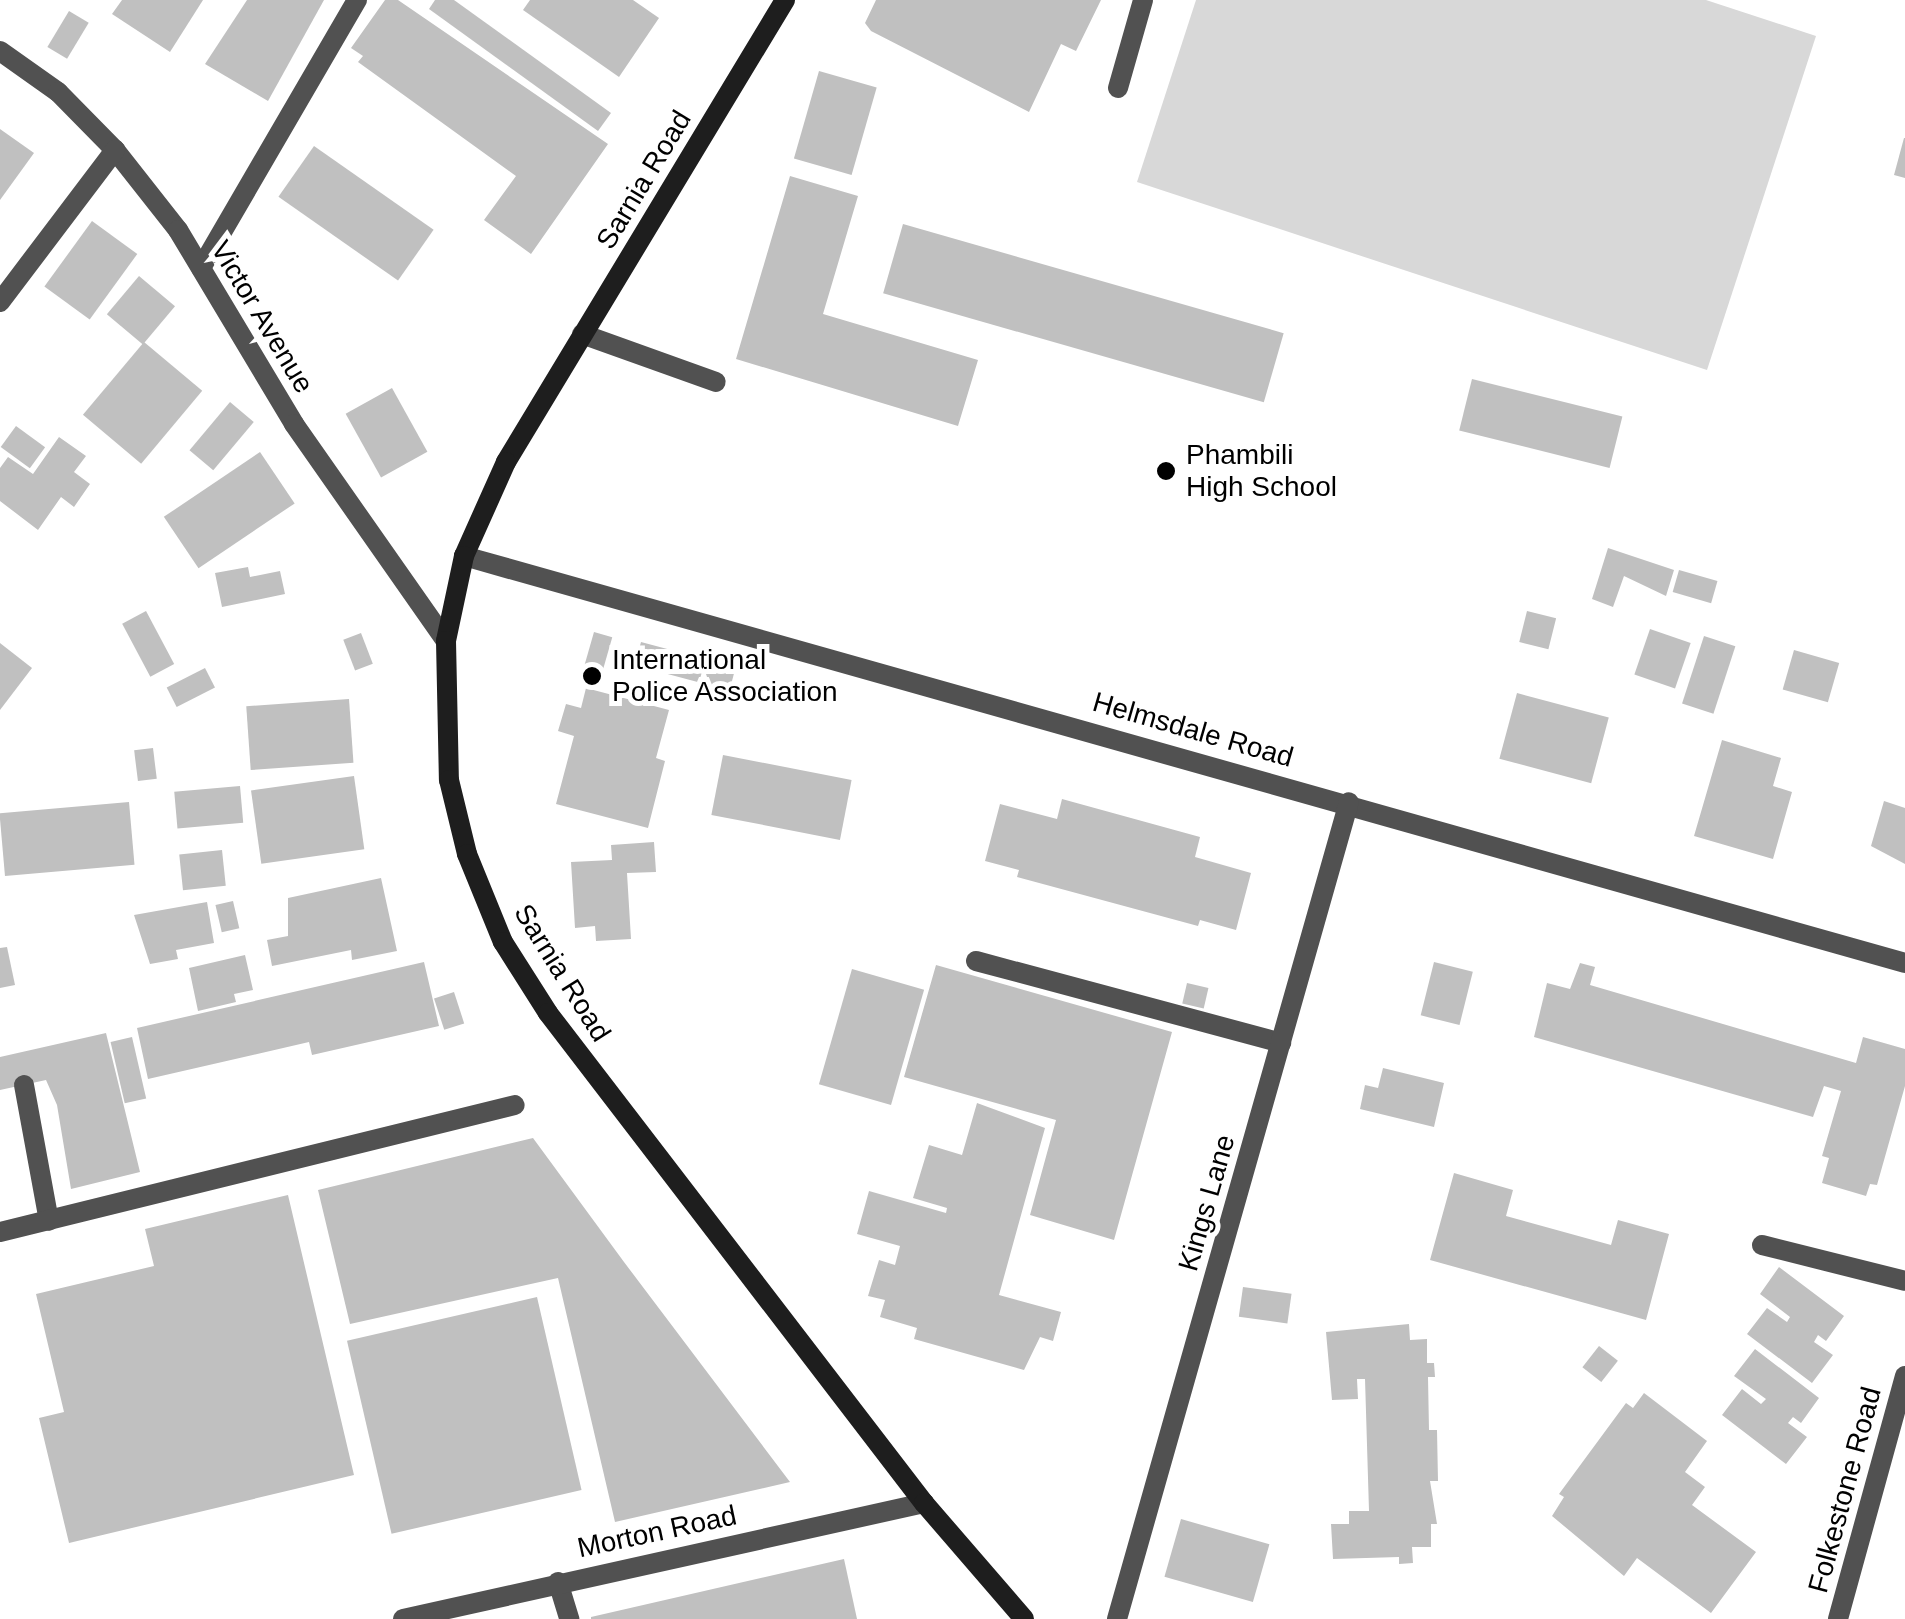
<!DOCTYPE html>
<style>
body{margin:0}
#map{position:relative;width:1905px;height:1619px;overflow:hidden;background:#fff;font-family:Helvetica,sans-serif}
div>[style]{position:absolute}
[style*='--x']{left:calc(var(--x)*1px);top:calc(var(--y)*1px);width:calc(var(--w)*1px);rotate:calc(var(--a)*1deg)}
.green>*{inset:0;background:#d8d8d8}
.building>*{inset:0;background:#c0c0c0;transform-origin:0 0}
.lane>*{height:20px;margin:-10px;padding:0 10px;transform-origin:10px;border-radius:10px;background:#515151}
.street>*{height:20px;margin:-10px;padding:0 10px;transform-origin:10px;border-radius:10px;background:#515151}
.secondary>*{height:20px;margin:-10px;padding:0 10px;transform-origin:10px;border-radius:10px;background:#1e1e1e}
.dots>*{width:28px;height:28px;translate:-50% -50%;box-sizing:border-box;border:5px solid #fff;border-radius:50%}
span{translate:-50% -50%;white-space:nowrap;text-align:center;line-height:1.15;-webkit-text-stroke:10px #fff;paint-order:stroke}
.street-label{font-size:28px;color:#000}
.poi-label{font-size:28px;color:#000}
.left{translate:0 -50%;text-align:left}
</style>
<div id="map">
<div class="green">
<div style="clip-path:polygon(1196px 0,1706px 0,1816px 36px,1707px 370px,1137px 182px)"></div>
</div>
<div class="building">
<div style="clip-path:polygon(122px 0,203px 0,170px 52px,112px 14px)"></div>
<div style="clip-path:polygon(247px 0,324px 0,268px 101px,205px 64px)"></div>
<div style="clip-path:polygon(385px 0,398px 0,608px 144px,531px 254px,484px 220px,516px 176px,358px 62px,363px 56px,351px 48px)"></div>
<div style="clip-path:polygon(435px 0,454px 0,611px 113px,598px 131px,429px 9px)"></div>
<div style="clip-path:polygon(530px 0,633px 0,659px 18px,619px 77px,523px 10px)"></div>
<div style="clip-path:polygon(876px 0,1101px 0,1076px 51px,1061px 44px,1029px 112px,871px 31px,865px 23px)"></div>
<div style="left:69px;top:11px;width:23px;height:42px;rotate:31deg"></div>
<div style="left:819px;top:71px;width:60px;height:91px;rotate:16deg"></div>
<div style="clip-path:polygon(0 129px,34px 153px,0 200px)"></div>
<div style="clip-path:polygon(1904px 138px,1905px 138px,1905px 178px,1894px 175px)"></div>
<div style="left:314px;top:146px;width:146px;height:62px;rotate:35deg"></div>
<div style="clip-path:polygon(790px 176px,858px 196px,823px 314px,978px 360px,958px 426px,736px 359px)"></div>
<div style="left:92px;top:221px;width:56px;height:81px;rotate:36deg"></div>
<div style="left:903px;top:224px;width:396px;height:72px;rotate:16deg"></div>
<div style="left:139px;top:276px;width:47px;height:50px;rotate:40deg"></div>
<div style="left:144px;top:342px;width:76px;height:95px;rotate:40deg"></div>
<div style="left:1472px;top:379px;width:155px;height:53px;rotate:14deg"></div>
<div style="left:392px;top:388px;width:73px;height:53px;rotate:61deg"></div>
<div style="left:230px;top:402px;width:31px;height:63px;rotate:40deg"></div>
<div style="left:16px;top:426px;width:36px;height:26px;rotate:36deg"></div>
<div style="clip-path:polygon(59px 437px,86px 456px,74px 472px,90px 484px,74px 507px,61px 497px,38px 530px,0 501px,0 468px,8px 457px,33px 474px)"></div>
<div style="left:260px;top:452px;width:62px;height:116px;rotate:56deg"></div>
<div style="clip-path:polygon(1608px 548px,1674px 570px,1666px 596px,1624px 576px,1613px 607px,1592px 599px)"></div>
<div style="clip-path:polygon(248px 567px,250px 577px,280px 571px,285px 594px,222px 607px,215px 573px)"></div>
<div style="left:1679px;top:570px;width:40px;height:23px;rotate:16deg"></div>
<div style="left:146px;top:611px;width:60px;height:27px;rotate:62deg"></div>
<div style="left:1527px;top:611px;width:30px;height:32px;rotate:14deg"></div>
<div style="left:1650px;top:629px;width:43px;height:48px;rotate:19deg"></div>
<div style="left:594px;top:632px;width:19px;height:39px;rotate:16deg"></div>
<div style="left:361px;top:633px;width:33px;height:19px;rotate:69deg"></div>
<div style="left:1704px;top:636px;width:33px;height:71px;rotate:18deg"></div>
<div style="left:641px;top:642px;width:98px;height:24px;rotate:15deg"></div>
<div style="clip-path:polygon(0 643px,32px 668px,0 710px)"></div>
<div style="left:1794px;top:650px;width:47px;height:41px;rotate:16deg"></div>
<div style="left:205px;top:668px;width:22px;height:43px;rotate:63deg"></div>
<div style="clip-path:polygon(586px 688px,669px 710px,656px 758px,665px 761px,648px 828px,556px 804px,574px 736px,558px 731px,566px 704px,581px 708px)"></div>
<div style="left:1517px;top:693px;width:95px;height:68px;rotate:15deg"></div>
<div style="left:349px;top:699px;width:64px;height:103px;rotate:86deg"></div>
<div style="clip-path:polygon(1722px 740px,1781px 758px,1773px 786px,1792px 792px,1773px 859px,1694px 836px)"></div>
<div style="left:153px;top:748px;width:31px;height:19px;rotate:83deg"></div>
<div style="left:723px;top:755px;width:131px;height:61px;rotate:11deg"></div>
<div style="left:354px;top:776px;width:74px;height:104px;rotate:82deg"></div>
<div style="left:240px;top:786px;width:37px;height:66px;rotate:85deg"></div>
<div style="clip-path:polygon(1062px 799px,1200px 837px,1195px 857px,1251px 873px,1236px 930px,1200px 920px,1198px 926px,1017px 877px,1019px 870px,985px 861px,1000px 804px,1057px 819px)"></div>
<div style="clip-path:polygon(1884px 801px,1905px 808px,1905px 864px,1871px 846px)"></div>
<div style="left:129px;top:802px;width:63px;height:130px;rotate:85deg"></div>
<div style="clip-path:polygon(654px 842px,656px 872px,627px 873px,631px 939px,596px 941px,595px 926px,575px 928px,571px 862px,612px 860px,611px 845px)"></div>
<div style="left:222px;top:850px;width:36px;height:43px;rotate:84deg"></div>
<div style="clip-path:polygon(381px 878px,397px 951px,352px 960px,351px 950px,272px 966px,267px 940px,288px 936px,288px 898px)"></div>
<div style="left:233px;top:901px;width:28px;height:18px;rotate:77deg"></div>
<div style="clip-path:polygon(207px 902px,214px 943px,176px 950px,178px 959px,150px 964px,134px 915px)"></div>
<div style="clip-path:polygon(7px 947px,15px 985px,0 988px,0 948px)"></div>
<div style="clip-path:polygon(245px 955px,253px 990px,234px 994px,236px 1002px,198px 1011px,189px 968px)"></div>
<div style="clip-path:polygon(424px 962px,439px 1026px,312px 1055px,309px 1042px,148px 1079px,137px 1028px)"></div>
<div style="left:1434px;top:962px;width:40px;height:55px;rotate:14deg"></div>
<div style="clip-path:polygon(1580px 963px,1595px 967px,1590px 985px,1856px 1063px,1863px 1037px,1905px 1049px,1905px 1086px,1877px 1185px,1870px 1184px,1866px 1196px,1822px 1183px,1829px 1158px,1822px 1156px,1841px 1091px,1824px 1086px,1813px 1117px,1534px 1037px,1547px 983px,1570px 989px)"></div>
<div style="clip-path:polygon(936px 965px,1172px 1032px,1114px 1240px,1030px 1215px,1056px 1120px,904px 1077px)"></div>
<div style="left:852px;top:969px;width:75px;height:120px;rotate:16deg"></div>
<div style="left:1187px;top:983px;width:22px;height:21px;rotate:13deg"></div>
<div style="left:454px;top:992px;width:33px;height:21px;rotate:72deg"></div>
<div style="clip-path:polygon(106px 1033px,140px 1172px,71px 1189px,57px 1105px,46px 1080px,0 1090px,0 1057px)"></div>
<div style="left:132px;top:1037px;width:63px;height:22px;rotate:77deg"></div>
<div style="clip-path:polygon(1383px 1068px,1444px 1083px,1434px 1127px,1360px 1109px,1365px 1085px,1378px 1088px)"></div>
<div style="clip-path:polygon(977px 1103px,1045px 1128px,999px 1295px,1061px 1312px,1053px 1341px,1040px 1337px,1024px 1370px,914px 1339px,917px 1328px,880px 1317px,885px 1300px,868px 1296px,879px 1260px,895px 1265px,900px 1246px,857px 1234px,869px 1191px,946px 1213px,947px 1208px,913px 1198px,929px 1145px,962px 1155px)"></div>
<div style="clip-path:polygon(533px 1138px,624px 1262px,790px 1482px,615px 1522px,558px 1278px,350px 1324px,318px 1190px)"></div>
<div style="clip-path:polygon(1454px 1173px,1513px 1190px,1506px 1216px,1611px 1245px,1618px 1220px,1669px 1234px,1646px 1320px,1430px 1260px)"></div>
<div style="clip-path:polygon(288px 1195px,354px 1475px,69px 1543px,39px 1418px,64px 1412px,36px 1294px,154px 1266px,145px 1229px)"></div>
<div style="clip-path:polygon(1779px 1267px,1844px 1316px,1826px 1341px,1818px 1335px,1814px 1342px,1833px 1355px,1812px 1383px,1747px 1334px,1767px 1308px,1787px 1322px,1790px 1317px,1760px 1294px)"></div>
<div style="left:1243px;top:1287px;width:49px;height:30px;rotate:8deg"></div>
<div style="left:537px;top:1297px;width:198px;height:195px;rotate:77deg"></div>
<div style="clip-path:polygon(1409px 1324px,1410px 1340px,1427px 1339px,1427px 1363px,1434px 1363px,1435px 1377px,1428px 1377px,1429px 1430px,1437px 1430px,1438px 1481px,1430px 1481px,1437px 1524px,1431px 1524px,1431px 1547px,1412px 1547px,1413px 1563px,1399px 1564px,1399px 1557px,1333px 1559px,1331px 1524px,1349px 1524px,1349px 1511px,1369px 1511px,1365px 1379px,1357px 1379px,1358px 1399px,1332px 1400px,1326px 1332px)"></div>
<div style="left:1599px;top:1346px;width:24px;height:27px;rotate:38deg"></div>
<div style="clip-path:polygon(1755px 1349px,1819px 1398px,1801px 1423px,1793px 1417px,1788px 1423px,1807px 1437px,1786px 1464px,1722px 1415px,1742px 1389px,1761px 1404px,1766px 1399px,1734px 1376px)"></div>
<div style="clip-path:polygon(1644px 1393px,1707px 1441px,1685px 1472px,1705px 1487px,1692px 1505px,1756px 1552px,1711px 1613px,1637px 1558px,1624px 1576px,1552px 1516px,1564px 1497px,1559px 1494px,1626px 1403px,1633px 1408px)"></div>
<div style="left:1181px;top:1519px;width:92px;height:60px;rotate:16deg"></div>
<div style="clip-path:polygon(844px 1559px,857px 1619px,591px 1619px,591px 1617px)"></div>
</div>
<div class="lane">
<div style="--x:1118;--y:88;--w:91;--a:-74.1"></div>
<div style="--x:201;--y:268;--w:310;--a:-59.8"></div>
<div style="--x:582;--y:334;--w:142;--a:19.7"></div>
<div style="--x:976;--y:961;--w:316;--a:15"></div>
<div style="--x:24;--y:1085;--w:138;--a:79.6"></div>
<div style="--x:0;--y:1232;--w:530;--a:-13.85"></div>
<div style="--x:1762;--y:1245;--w:147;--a:14.1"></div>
<div style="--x:558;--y:1582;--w:39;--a:73"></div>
<div style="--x:403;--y:1619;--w:534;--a:-12.55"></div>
</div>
<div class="street">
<div style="--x:0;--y:51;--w:71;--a:35.3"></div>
<div style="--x:58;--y:92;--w:81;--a:45.5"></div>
<div style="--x:115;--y:150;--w:102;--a:51.8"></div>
<div style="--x:178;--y:230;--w:226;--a:59.1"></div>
<div style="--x:294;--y:424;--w:265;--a:55"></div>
<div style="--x:0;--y:302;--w:191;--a:-52.9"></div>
<div style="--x:464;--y:556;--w:1497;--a:15.77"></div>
<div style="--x:1117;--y:1619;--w:849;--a:-74.15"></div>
<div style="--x:1838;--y:1619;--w:252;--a:-74.6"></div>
</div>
<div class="secondary">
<div style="--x:785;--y:0;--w:540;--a:121.13"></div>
<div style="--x:506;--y:462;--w:103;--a:114.1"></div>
<div style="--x:464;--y:556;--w:87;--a:102"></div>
<div style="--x:446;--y:641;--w:139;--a:88.8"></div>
<div style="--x:449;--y:780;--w:76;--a:76.3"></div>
<div style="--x:467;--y:854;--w:95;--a:67.8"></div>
<div style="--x:503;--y:942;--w:84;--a:57.6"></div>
<div style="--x:548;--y:1013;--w:618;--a:52.5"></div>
<div style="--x:924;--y:1503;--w:153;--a:49.2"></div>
</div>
<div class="dots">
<div style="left:1166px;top:471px;background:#000"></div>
<div style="left:592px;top:676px;background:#000"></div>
</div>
<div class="street-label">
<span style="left:644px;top:180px;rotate:-59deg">Sarnia Road</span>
<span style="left:262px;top:317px;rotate:59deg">Victor Avenue</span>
<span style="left:1193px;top:730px;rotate:16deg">Helmsdale Road</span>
<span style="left:562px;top:973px;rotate:58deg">Sarnia Road</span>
<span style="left:1207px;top:1203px;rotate:-74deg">Kings Lane</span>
<span style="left:1845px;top:1490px;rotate:-75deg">Folkestone Road</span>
<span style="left:657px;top:1532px;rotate:-12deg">Morton Road</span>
</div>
<div class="poi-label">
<span class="left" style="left:1186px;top:471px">Phambili<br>High School</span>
<span class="left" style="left:612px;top:676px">International<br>Police Association</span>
</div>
</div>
